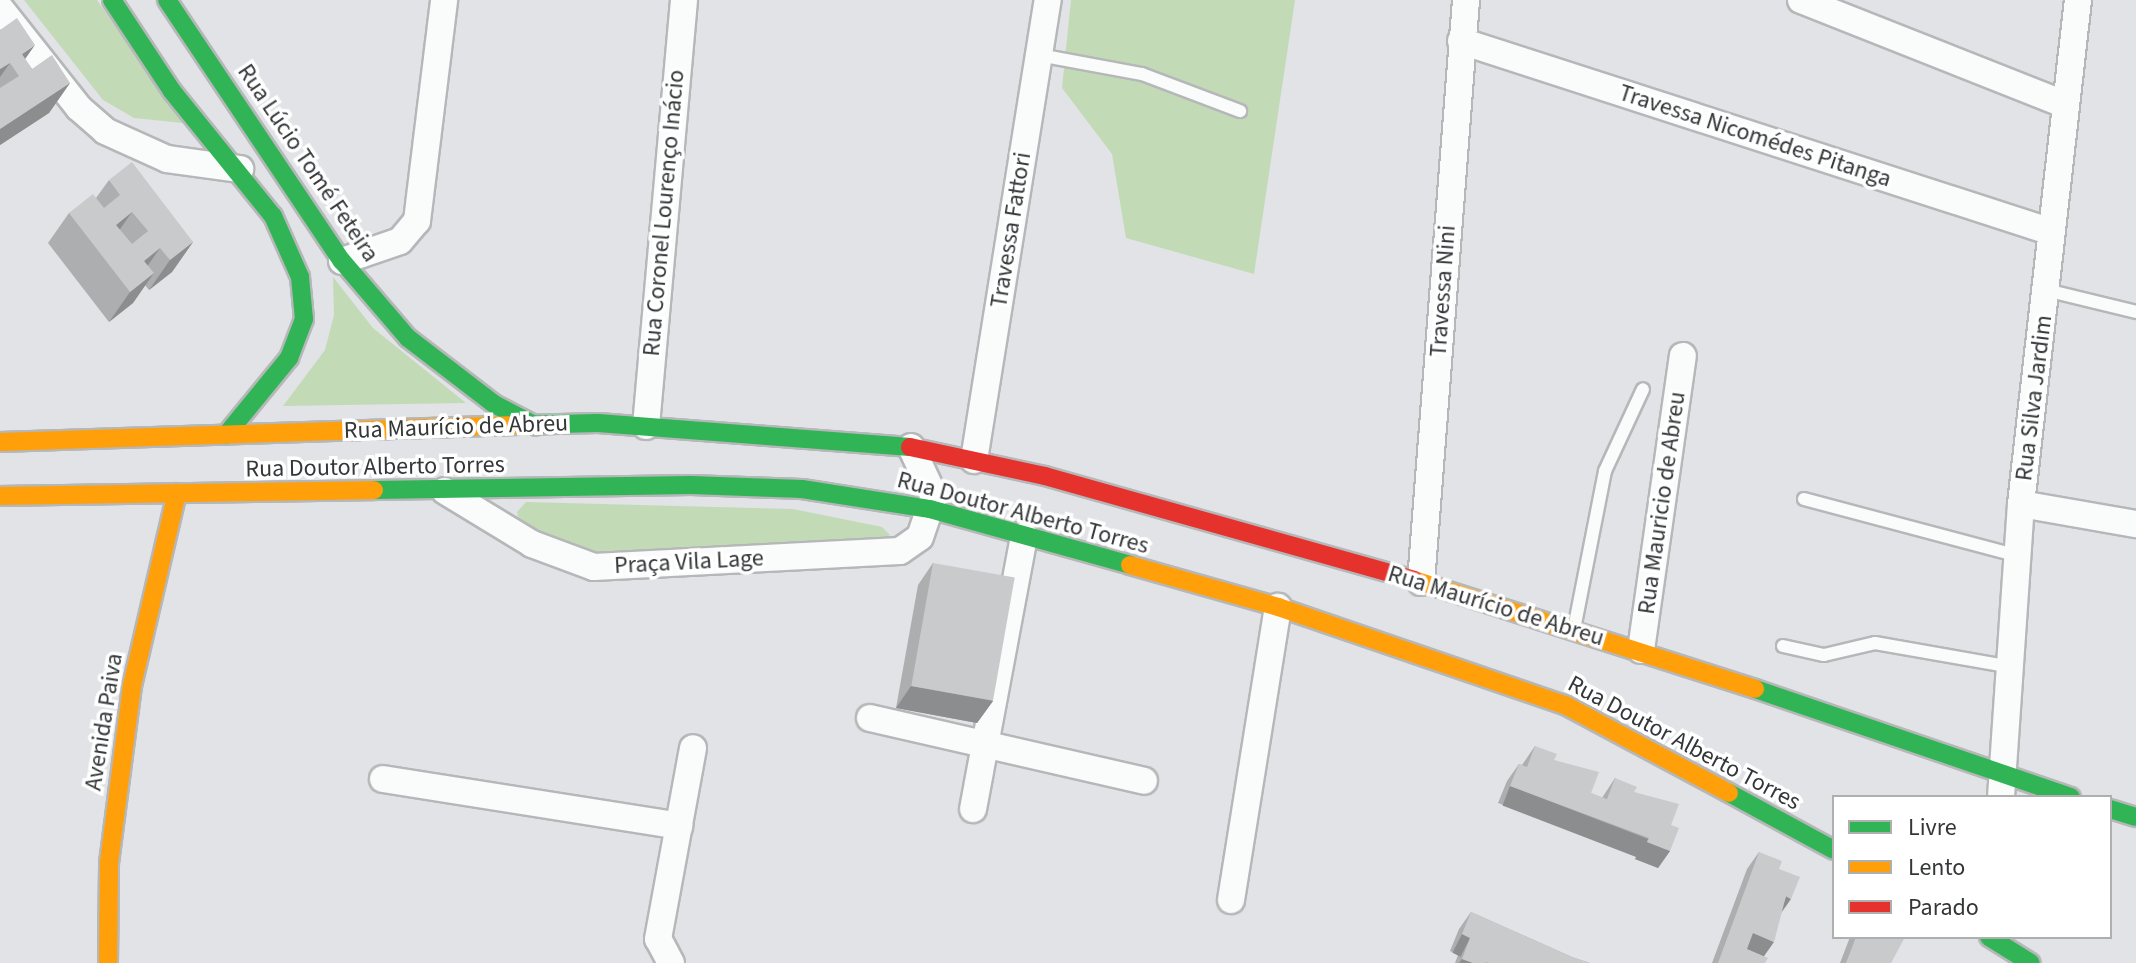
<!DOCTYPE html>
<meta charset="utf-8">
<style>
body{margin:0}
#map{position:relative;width:2136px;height:963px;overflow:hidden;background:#e1e3e6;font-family:"Source Sans 3",sans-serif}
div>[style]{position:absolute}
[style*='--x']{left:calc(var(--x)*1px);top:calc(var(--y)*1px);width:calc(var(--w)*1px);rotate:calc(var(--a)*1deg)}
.green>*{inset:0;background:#c3dab7}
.roads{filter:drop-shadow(2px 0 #b6b7b9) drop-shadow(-2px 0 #b6b7b9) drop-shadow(0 2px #b6b7b9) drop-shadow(0 -2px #b6b7b9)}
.lane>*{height:12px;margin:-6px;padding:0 6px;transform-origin:6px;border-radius:6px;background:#fafbfb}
.street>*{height:26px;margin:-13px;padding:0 13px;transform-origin:13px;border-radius:13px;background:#fafbfb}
.fast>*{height:18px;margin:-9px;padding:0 9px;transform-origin:9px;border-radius:9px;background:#30b455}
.slow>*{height:18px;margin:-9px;padding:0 9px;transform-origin:9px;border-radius:9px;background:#ff9f0a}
.jam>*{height:18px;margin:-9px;padding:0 9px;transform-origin:9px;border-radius:9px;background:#e5322d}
.wall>*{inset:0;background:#acaeaf}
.shaded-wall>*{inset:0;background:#8c8d8f;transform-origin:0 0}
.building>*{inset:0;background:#c8cacc;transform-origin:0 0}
span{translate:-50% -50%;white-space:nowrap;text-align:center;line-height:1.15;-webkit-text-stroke:7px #fff;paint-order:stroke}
.street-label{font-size:24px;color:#343638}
.legend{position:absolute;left:1832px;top:795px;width:280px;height:144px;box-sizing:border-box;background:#fff;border:2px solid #aeafaf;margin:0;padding:10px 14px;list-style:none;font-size:24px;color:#343638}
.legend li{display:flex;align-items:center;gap:16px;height:40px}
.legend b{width:40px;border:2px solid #aeafaf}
</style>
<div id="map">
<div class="green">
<div style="clip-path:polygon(24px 0,97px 0,183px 123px,134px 118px,103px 100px)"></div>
<div style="clip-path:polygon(1071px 0,1295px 0,1254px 274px,1126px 238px,1112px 154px,1062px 88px)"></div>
<div style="clip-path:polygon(333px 277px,373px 328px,466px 403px,283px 406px,325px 350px,334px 315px)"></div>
<div style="clip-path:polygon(526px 502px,793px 509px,882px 527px,890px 535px,880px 541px,593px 553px,520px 523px,517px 512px)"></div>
</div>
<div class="roads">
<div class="lane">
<div style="--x:1039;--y:55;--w:105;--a:10.5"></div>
<div style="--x:1142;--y:74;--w:105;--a:20.7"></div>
<div style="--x:2046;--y:290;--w:93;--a:13.7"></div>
<div style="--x:1804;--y:499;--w:221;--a:14.9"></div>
<div style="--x:1575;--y:624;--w:156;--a:-78.9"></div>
<div style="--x:1605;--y:471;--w:90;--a:-65.1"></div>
<div style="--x:1783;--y:646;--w:42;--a:12.4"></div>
<div style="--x:1824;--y:655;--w:52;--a:-13.2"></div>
<div style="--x:1875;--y:643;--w:138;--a:10"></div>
</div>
<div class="street">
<div style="--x:1801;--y:0;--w:283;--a:21.6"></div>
<div style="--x:0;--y:8;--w:127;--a:51.7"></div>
<div style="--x:79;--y:108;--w:35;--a:41"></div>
<div style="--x:105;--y:131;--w:68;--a:24.3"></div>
<div style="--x:167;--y:159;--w:74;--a:7.8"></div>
<div style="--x:1461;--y:41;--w:618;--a:17.91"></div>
<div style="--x:342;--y:261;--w:61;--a:-19"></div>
<div style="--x:400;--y:241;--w:26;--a:-50"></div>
<div style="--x:417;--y:221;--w:223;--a:-83"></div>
<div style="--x:646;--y:426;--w:428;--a:-84.9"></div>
<div style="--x:974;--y:460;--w:466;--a:-80.9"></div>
<div style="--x:445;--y:491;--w:102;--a:31.3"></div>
<div style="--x:532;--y:544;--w:66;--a:20.4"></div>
<div style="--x:594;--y:567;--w:306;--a:-3"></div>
<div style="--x:900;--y:551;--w:24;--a:-35"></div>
<div style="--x:920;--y:537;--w:43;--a:-71.1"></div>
<div style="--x:934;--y:496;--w:54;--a:-115.1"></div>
<div style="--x:2021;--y:504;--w:117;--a:9.9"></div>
<div style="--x:1421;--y:582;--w:584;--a:-85.58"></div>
<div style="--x:1641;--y:650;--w:297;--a:-81.9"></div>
<div style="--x:870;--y:718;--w:281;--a:12.9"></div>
<div style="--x:383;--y:779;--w:300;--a:9"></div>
<div style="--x:2001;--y:797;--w:294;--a:-86.1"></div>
<div style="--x:2021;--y:504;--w:507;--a:-83.55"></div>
<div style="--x:973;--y:809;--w:278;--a:-79.4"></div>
<div style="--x:1231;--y:900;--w:297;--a:-80.9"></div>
<div style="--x:671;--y:963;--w:27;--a:-118"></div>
<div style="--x:658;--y:939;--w:194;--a:-79.6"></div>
</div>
<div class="fast">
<div style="--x:112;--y:0;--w:109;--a:56.6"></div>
<div style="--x:172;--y:91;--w:161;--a:51.1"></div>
<div style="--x:273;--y:216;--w:67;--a:66.1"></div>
<div style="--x:300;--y:277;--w:42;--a:84.6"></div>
<div style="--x:304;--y:319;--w:42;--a:111"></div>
<div style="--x:289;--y:358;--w:99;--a:129.3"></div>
<div style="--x:167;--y:0;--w:314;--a:56.2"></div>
<div style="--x:342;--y:261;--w:101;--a:49.4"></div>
<div style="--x:408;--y:338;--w:108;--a:37.5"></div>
<div style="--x:494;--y:404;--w:47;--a:27.6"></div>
<div style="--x:519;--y:425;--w:79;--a:-1.5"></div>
<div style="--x:598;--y:423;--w:313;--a:4.4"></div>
<div style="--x:374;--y:490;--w:317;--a:-0.9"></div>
<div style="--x:691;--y:485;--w:111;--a:2.1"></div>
<div style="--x:802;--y:489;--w:130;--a:8.9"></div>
<div style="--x:930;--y:509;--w:208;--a:15.6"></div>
<div style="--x:1755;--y:689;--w:334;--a:18.9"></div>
<div style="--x:1729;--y:793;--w:119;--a:28.5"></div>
<div style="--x:2110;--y:809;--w:27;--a:17"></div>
<div style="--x:1989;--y:937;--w:49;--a:31.8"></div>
</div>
<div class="slow">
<div style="--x:0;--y:442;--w:519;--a:-1.88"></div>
<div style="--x:0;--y:496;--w:374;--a:-0.9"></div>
<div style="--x:1130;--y:565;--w:154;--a:15.8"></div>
<div style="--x:1278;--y:607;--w:303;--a:18.9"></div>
<div style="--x:1565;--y:705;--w:186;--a:28.2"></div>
<div style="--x:1414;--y:580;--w:358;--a:17.7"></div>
<div style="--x:108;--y:963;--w:100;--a:-89.4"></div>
<div style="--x:109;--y:863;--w:178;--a:-82.6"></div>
<div style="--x:132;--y:686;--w:198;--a:-76.9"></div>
</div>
<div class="jam">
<div style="--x:910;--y:447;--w:138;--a:12.1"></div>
<div style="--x:1045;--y:476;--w:383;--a:15.7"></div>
</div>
</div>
<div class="wall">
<div style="clip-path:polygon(0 30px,25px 59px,32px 69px,70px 83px,49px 113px,0 145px)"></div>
<div style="clip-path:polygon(109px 180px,193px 242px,172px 272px,149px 290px,145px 285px,133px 303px,109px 322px,48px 243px,69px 213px,96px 198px)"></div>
<div style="clip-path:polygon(933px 563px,993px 701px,977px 723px,896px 708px,918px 585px)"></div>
<div style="clip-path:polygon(1535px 746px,1554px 760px,1591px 793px,1602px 798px,1615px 778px,1634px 792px,1671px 825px,1670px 851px,1658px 868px,1635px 859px,1637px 855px,1498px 803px,1507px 781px,1519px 764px,1522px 765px)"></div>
<div style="clip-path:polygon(1759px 852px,1779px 869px,1781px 913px,1764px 956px,1765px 963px,1712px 963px,1747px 869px)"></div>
<div style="clip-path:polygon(1471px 912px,1572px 957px,1590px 963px,1455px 963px,1458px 955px,1450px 951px,1459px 929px)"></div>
<div style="clip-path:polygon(1850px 937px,1899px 937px,1891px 963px,1840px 963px)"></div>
</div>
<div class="shaded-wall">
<div style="clip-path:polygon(35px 45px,16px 72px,22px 54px)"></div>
<div style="clip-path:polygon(10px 63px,0 77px,0 69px)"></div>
<div style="clip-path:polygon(70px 83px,49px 113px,0 145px,0 129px)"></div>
<div style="clip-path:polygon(132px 212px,111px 242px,116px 225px)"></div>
<div style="clip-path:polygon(193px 242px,172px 272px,149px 290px,170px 260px)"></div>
<div style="clip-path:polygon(160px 248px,139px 278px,144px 261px)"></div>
<div style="clip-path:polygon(154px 273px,133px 303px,109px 322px,130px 292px)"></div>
<div style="clip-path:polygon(911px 686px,993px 701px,977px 723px,896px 708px)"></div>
<div style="left:1510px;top:786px;width:148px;height:21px;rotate:21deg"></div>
<div style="clip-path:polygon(1647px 842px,1670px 851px,1658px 868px,1635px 859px)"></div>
<div style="clip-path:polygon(1786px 896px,1791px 899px,1779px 916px)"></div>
<div style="clip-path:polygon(1753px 933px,1774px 942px,1762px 959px,1741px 950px)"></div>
<div style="left:1462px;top:934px;width:9px;height:21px;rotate:27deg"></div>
<div style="clip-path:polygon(1462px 959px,1473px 963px,1459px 963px)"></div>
</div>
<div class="building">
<div style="clip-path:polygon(17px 18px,35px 45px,22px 54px,32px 69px,52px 55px,70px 83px,0 129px,0 88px,19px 76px,10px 63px,0 69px,0 30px)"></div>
<div style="clip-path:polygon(evenodd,132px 162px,193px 242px,170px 260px,160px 248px,144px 261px,154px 273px,130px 292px,69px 213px,93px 194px,104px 208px,120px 195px,109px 180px,132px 162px,132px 212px,148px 231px,132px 244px,116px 225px,132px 212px)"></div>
<div style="left:933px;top:563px;width:83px;height:125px;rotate:10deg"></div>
<div style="clip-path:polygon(1535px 746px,1557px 754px,1554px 760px,1599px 772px,1591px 793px,1607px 799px,1615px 778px,1637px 787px,1634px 792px,1679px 804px,1671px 825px,1679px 828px,1670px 851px,1647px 842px,1649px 838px,1510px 786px,1519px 764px,1527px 767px)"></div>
<div style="clip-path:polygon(1759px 852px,1782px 861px,1779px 869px,1800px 877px,1791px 899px,1786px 896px,1774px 942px,1753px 933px,1747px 949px,1768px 958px,1765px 963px,1718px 963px)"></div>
<div style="clip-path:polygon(1471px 912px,1572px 957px,1590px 963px,1488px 963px,1486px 962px,1485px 963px,1473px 963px,1462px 959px,1470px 938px,1462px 934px)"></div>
<div style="clip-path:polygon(1856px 937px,1899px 937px,1904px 939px,1891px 963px,1846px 963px)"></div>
</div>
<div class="street-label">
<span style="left:1755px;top:136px;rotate:18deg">Travessa Nicomédes Pitanga</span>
<span style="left:308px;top:163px;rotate:56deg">Rua Lúcio Tomé Feteira</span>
<span style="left:664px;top:213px;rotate:-85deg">Rua Coronel Lourenço Inácio</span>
<span style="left:1011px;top:230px;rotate:-81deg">Travessa Fattori</span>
<span style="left:1443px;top:291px;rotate:-86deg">Travessa Nini</span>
<span style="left:2034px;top:398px;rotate:-83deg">Rua Silva Jardim</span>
<span style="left:456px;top:427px;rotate:-2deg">Rua Maurício de Abreu</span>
<span style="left:375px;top:467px;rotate:-1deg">Rua Doutor Alberto Torres</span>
<span style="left:1662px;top:503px;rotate:-82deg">Rua Mauricio de Abreu</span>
<span style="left:1023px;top:513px;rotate:15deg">Rua Doutor Alberto Torres</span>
<span style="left:689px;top:562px;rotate:-3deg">Praça Vila Lage</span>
<span style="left:1496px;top:606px;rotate:17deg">Rua Maurício de Abreu</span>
<span style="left:104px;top:722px;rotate:-81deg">Avenida Paiva</span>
<span style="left:1684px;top:743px;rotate:28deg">Rua Doutor Alberto Torres</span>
</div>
<ul class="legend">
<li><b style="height:10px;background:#30b455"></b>Livre</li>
<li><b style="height:10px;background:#ff9f0a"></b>Lento</li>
<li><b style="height:10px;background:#e5322d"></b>Parado</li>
</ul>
</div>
